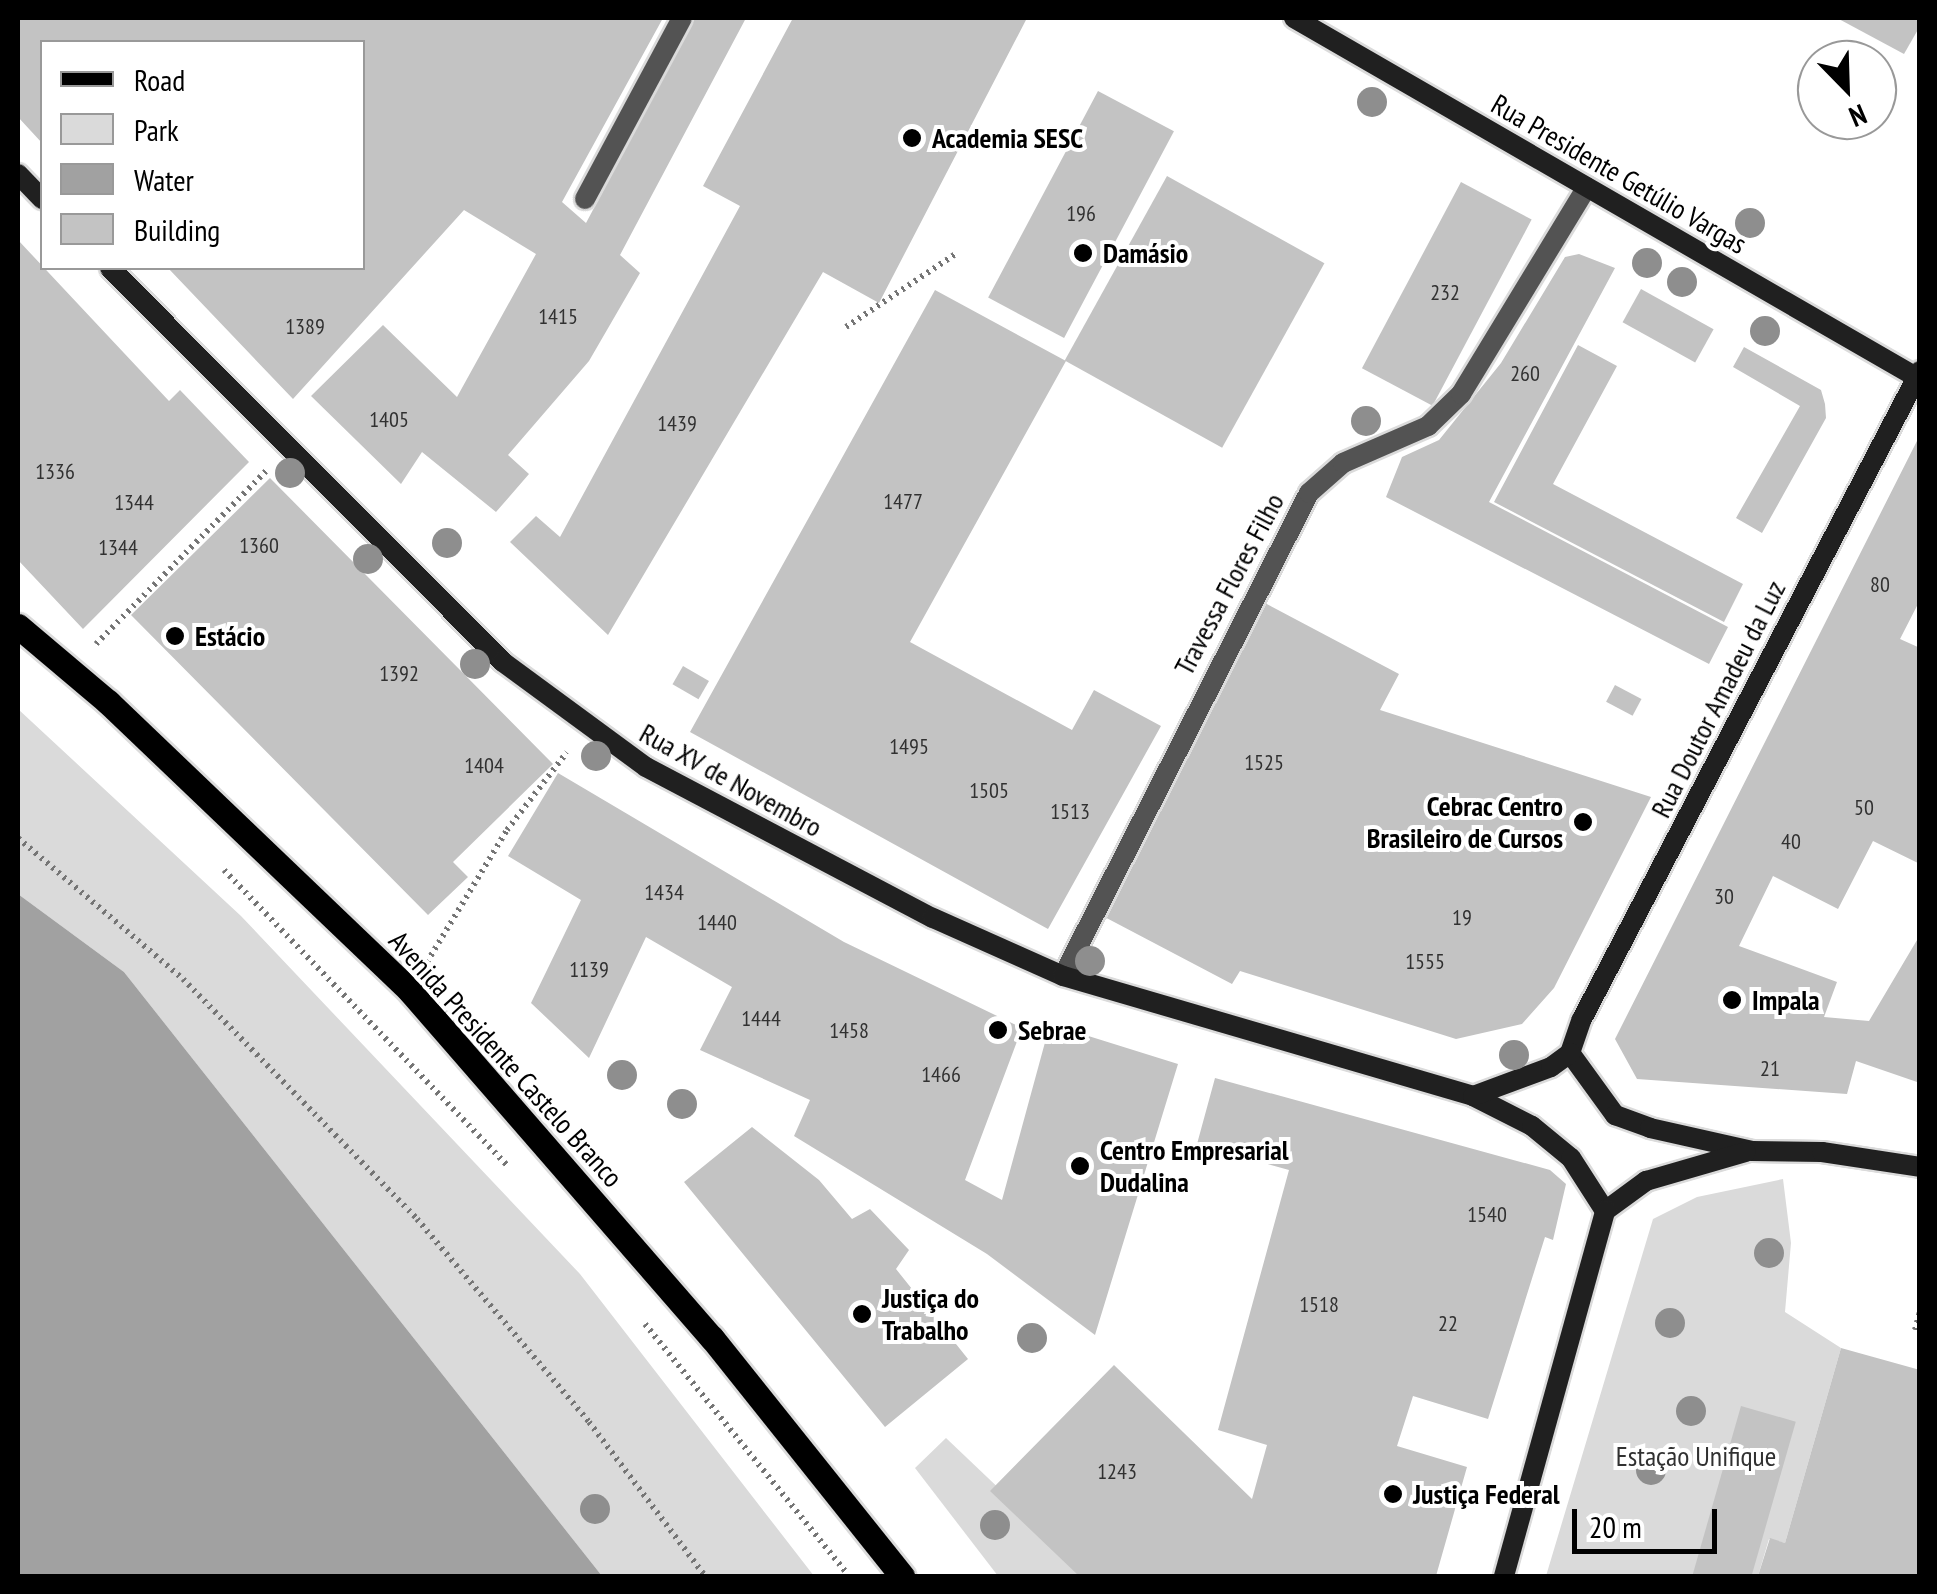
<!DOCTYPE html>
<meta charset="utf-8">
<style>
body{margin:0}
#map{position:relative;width:1937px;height:1594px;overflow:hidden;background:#fff;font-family:"PT Sans Narrow",sans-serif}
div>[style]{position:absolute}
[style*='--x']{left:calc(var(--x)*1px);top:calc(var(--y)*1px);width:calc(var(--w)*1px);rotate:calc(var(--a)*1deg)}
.green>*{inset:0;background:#dadada}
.water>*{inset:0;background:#a1a1a1}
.building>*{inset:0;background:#c3c3c3;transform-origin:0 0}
.path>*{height:6px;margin-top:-3px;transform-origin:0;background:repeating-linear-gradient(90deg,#757575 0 2.5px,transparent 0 7.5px)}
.roads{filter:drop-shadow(2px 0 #dbdbdb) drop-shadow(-2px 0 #dbdbdb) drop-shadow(0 2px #dbdbdb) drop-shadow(0 -2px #dbdbdb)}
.lane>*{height:20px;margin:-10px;padding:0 10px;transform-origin:10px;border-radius:10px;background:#535353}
.secondary>*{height:20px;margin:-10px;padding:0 10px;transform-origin:10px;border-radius:10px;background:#202020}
.primary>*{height:25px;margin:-12.5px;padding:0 12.5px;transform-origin:12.5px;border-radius:12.5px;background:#000}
.trees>*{width:30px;height:30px;margin:-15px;border-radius:50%;background:#8e8e8e}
.dots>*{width:28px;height:28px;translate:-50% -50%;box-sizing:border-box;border:5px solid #fff;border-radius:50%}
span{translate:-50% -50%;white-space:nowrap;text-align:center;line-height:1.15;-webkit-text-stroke:8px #fff;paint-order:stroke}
.number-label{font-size:22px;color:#313131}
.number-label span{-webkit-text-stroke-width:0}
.poi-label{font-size:28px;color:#000;font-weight:700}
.left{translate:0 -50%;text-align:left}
.right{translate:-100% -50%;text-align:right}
.street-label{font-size:28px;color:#000}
.park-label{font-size:28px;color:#313131}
.frame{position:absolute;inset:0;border:20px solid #000;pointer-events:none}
.legend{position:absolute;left:40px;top:40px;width:325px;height:230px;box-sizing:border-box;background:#fff;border:2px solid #999;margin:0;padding:12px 18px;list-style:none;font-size:30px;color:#000}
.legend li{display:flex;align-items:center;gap:20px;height:50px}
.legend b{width:50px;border:2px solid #999}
.north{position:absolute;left:1797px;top:40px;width:100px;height:100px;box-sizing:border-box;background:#fff;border:2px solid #999;border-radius:50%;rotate:157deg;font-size:28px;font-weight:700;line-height:40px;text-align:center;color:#000}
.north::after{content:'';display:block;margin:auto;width:35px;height:45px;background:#000;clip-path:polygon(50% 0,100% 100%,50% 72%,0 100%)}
.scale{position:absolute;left:1572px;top:1509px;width:145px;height:45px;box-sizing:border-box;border:5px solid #000;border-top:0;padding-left:12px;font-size:30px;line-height:35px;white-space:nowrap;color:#000;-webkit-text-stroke:8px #fff;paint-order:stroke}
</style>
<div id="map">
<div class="green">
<div style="clip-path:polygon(18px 709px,241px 916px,580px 1274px,814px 1576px,602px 1576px,124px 972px,18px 894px)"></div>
<div style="clip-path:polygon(1783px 1179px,1791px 1243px,1785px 1312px,1841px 1348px,1785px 1543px,1769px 1539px,1758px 1576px,1546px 1576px,1653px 1219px,1697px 1197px)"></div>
<div style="clip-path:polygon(946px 1438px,1091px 1576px,998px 1576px,915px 1468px)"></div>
</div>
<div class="water">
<div style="clip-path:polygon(18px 894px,124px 972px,602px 1576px,18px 1576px)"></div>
</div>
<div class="building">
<div style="clip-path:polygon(18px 18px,663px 18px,562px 202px,586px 223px,695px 18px,746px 18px,620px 255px,640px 273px,589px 361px,508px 455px,529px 474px,496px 512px,422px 452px,401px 484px,311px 396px,383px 325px,457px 397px,536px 254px,464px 210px,293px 399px,168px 268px,362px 268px,362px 42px,42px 42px,42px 143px,18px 117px)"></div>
<div style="clip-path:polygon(793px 18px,1027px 18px,879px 303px,823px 272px,608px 635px,510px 542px,536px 516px,560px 537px,740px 206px,703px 186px)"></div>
<div style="clip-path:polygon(1837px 18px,1920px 18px,1920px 26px,1904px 54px)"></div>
<div style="left:1098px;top:91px;width:86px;height:234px;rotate:28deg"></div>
<div style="left:1167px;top:176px;width:180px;height:211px;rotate:29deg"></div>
<div style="left:1461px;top:182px;width:80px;height:211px;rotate:28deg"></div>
<div style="clip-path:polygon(18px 240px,169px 401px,180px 390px,249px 462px,83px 629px,18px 560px)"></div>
<div style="clip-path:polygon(1579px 254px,1615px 268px,1489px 502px,1728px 627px,1709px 664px,1386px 497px,1402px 457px,1439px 440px,1501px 363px,1565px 257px)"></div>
<div style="left:1641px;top:289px;width:83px;height:38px;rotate:29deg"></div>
<div style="clip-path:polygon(935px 290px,1066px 361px,910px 642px,1072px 730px,1094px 690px,1161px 726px,1048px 929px,690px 732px)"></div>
<div style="clip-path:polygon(1578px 345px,1617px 366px,1553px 484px,1743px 584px,1724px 622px,1494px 502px)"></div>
<div style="clip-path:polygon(1744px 347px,1821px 390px,1825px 404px,1826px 418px,1762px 533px,1736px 518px,1800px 406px,1733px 367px)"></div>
<div style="clip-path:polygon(1920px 435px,1920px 600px,1900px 639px,1920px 648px,1920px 864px,1873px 841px,1838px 909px,1773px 876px,1739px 946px,1837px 982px,1824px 1017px,1869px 1021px,1920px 935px,1920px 1083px,1856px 1061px,1847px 1094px,1637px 1079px,1615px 1039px)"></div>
<div style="clip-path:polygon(270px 478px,553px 764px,453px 862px,468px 877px,428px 915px,131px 615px)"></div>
<div style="clip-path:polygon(1263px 602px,1399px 674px,1380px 710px,1651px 797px,1554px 988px,1522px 1024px,1456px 1039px,1240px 971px,1232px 984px,1097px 913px)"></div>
<div style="left:683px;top:666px;width:30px;height:21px;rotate:30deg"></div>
<div style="left:1615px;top:685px;width:30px;height:19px;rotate:28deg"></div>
<div style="clip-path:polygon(558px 773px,844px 942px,1022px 1028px,965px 1180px,1002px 1200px,1050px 1024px,1178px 1064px,1095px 1335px,987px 1254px,794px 1136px,810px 1100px,700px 1050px,732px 987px,646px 937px,589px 1058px,531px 1003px,581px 900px,508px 856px)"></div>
<div style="clip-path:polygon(1215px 1078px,1550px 1170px,1566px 1184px,1553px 1240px,1545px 1237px,1488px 1419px,1413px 1396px,1397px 1446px,1467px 1467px,1436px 1576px,1079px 1576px,990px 1491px,1114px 1365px,1252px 1499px,1267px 1445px,1218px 1430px,1289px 1170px,1197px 1144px)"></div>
<div style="clip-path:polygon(752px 1127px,819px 1180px,852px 1219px,870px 1209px,909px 1250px,896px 1269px,968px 1359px,885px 1427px,684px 1182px)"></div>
<div style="clip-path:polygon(1841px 1348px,1920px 1370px,1920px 1576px,1758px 1576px,1770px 1538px,1785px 1543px)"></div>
<div style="left:1741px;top:1406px;width:57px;height:177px;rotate:16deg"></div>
</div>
<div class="path">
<div style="--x:846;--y:327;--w:133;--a:-33.7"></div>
<div style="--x:96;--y:644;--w:243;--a:-45.5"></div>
<div style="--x:18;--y:838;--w:217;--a:40.5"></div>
<div style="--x:183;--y:979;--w:335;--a:45.7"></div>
<div style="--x:417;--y:1219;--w:266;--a:49.7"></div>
<div style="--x:589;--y:1422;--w:193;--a:53"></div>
<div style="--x:224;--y:870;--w:412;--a:46.2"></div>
<div style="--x:427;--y:962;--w:154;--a:-58.8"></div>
<div style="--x:507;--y:830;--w:98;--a:-52.4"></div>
<div style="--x:645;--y:1324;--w:318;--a:51"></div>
<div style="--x:1915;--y:1330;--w:20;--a:-75"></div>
</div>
<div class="roads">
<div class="lane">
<div style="--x:585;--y:199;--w:205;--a:-61.8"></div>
<div style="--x:1063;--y:976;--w:542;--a:-63.01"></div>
<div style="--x:1309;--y:493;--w:45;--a:-41.4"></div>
<div style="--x:1343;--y:463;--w:93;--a:-23.5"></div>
<div style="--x:1428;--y:426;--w:46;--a:-44.1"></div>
<div style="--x:1461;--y:394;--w:242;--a:-58.7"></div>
</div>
<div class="secondary">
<div style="--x:1294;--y:18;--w:718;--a:29.99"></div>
<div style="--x:18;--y:174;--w:35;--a:46"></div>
<div style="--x:110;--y:268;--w:556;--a:45.07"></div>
<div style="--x:503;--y:662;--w:177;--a:36.3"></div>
<div style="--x:646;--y:767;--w:324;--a:27.8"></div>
<div style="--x:933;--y:918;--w:142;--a:24"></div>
<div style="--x:1063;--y:976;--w:427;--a:16.3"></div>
<div style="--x:1473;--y:1096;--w:66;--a:27"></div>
<div style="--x:1532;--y:1126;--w:50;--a:39.4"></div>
<div style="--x:1571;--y:1158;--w:63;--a:57.3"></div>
<div style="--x:1570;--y:1053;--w:36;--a:-71"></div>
<div style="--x:1582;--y:1019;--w:731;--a:-62.45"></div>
<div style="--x:1570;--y:1053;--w:77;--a:54"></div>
<div style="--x:1615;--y:1115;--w:37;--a:20"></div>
<div style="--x:1650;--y:1128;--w:105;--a:12.7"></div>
<div style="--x:1752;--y:1151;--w:70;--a:0.8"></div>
<div style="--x:1822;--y:1152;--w:99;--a:8.7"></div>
<div style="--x:1473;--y:1096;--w:83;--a:-20.4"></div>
<div style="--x:1551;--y:1067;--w:24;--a:-36"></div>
<div style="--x:1605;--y:1211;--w:51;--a:-36.2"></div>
<div style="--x:1646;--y:1181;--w:104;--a:-16.2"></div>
<div style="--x:1504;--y:1576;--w:379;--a:-74.5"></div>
</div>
<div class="primary">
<div style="--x:18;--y:626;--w:118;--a:40.2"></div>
<div style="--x:108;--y:702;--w:418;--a:43.7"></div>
<div style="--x:410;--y:991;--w:460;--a:49"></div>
<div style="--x:712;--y:1338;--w:305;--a:51.4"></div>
</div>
</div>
<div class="trees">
<div style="left:1372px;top:102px"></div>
<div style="left:1750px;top:223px"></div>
<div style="left:1647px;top:263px"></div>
<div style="left:1682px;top:282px"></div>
<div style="left:1765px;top:331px"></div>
<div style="left:1366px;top:421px"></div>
<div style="left:290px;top:473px"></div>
<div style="left:447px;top:543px"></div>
<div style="left:368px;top:559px"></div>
<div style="left:475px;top:664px"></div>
<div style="left:596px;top:756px"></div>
<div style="left:1090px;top:961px"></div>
<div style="left:1514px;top:1055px"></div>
<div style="left:622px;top:1075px"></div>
<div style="left:682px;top:1104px"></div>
<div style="left:1769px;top:1253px"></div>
<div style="left:1670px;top:1323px"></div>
<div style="left:1032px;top:1338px"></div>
<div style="left:1691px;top:1411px"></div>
<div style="left:1651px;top:1470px"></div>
<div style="left:595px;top:1509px"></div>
<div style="left:995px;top:1525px"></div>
</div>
<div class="dots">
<div style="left:912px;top:138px;background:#000"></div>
<div style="left:1083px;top:253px;background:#000"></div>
<div style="left:175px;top:636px;background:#000"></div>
<div style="left:1583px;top:822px;background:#000"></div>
<div style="left:1732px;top:1000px;background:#000"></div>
<div style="left:998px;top:1030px;background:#000"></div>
<div style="left:1080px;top:1166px;background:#000"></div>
<div style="left:862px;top:1314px;background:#000"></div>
<div style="left:1393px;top:1494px;background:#000"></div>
</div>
<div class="number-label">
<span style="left:1081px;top:214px">196</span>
<span style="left:1445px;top:293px">232</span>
<span style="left:558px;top:317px">1415</span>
<span style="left:305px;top:327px">1389</span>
<span style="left:1525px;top:374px">260</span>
<span style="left:389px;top:420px">1405</span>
<span style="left:677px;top:424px">1439</span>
<span style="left:55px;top:472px">1336</span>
<span style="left:903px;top:502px">1477</span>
<span style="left:134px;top:503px">1344</span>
<span style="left:259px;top:546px">1360</span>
<span style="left:118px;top:548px">1344</span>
<span style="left:1880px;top:585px">80</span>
<span style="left:399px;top:674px">1392</span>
<span style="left:909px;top:747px">1495</span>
<span style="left:1264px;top:763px">1525</span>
<span style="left:484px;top:766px">1404</span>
<span style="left:989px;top:791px">1505</span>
<span style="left:1864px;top:808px">50</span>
<span style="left:1070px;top:812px">1513</span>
<span style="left:1791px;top:842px">40</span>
<span style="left:664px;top:893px">1434</span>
<span style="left:1724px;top:897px">30</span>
<span style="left:1462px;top:918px">19</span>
<span style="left:717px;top:923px">1440</span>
<span style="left:1425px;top:962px">1555</span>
<span style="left:589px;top:970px">1139</span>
<span style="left:761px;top:1019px">1444</span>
<span style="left:849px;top:1031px">1458</span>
<span style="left:1770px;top:1069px">21</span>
<span style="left:941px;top:1075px">1466</span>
<span style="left:1487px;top:1215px">1540</span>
<span style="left:1319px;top:1305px">1518</span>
<span style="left:1448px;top:1324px">22</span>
<span style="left:1117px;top:1472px">1243</span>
</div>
<div class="poi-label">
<span class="left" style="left:932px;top:138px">Academia SESC</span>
<span class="left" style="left:1103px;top:253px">Damásio</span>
<span class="left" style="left:195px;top:636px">Estácio</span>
<span class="right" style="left:1563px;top:822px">Cebrac Centro<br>Brasileiro de Cursos</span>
<span class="left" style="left:1752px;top:1000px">Impala</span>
<span class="left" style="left:1018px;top:1030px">Sebrae</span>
<span class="left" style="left:1100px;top:1166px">Centro Empresarial<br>Dudalina</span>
<span class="left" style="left:882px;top:1314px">Justiça do<br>Trabalho</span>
<span class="left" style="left:1413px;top:1494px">Justiça Federal</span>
</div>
<div class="street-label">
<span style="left:1619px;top:174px;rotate:30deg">Rua Presidente Getúlio Vargas</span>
<span style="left:1229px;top:584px;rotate:-62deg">Travessa Flores Filho</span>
<span style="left:1718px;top:699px;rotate:-63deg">Rua Doutor Amadeu da Luz</span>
<span style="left:731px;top:780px;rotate:29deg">Rua XV de Novembro</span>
<span style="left:506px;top:1059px;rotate:48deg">Avenida Presidente Castelo Branco</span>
</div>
<div class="park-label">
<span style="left:1696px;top:1456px">Estação Unifique</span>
</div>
<div class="frame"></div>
<ul class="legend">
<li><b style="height:12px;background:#000"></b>Road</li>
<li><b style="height:28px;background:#dadada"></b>Park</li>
<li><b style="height:28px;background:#a1a1a1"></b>Water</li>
<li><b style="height:28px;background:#c3c3c3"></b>Building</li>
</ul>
<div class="north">N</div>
<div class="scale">20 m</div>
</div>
